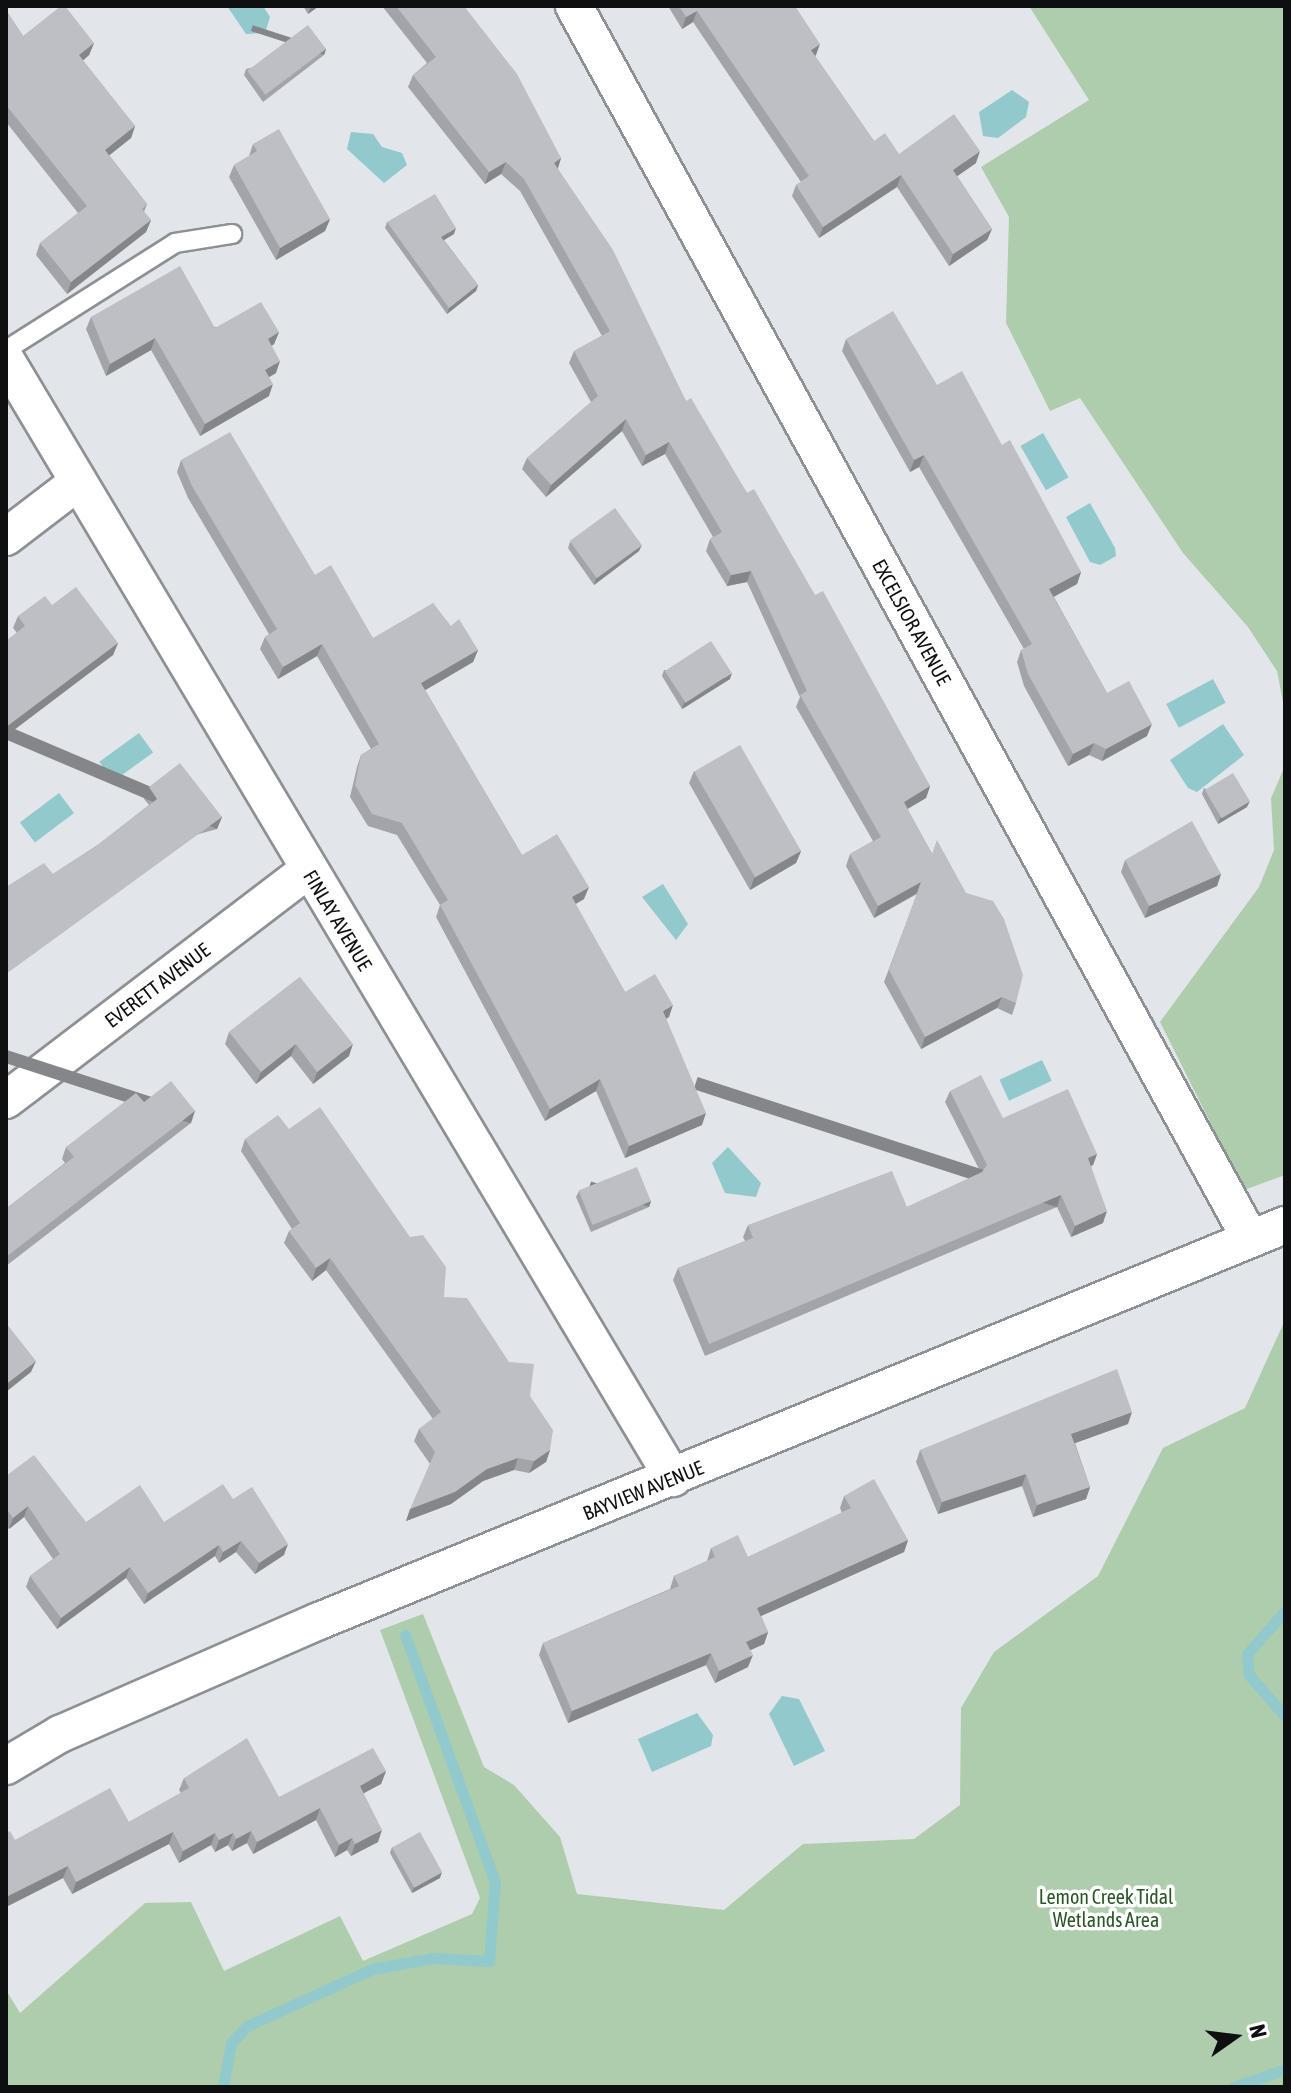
<!DOCTYPE html>
<style>
body{margin:0}
#map{position:relative;width:1291px;height:2093px;overflow:hidden;background:#e2e5ea;font-family:"Asap Condensed",sans-serif}
div>[style]{position:absolute}
[style*='--x']{left:calc(var(--x)*1px);top:calc(var(--y)*1px);width:calc(var(--w)*1px);rotate:calc(var(--a)*1deg)}
.green>*{inset:0;background:#aecdac}
.water>*{inset:0;background:#91c9cd;transform-origin:0 0}
.stream>*{height:11px;margin:-5.5px;padding:0 5.5px;transform-origin:5.5px;border-radius:5.5px;background:#91c9cd}
.roads{filter:drop-shadow(2px 0 #8d9094) drop-shadow(-2px 0 #8d9094) drop-shadow(0 2px #8d9094) drop-shadow(0 -2px #8d9094)}
.service>*{height:18px;margin:-9px;padding:0 9px;transform-origin:9px;border-radius:9px;background:#fff}
.minor>*{height:36px;margin:-18px;padding:0 18px;transform-origin:18px;border-radius:18px;background:#fff}
.wall>*{inset:0;background:#a3a4a9}
.shaded-wall>*{inset:0;background:#858689;transform-origin:0 0}
.building>*{inset:0;background:#bebfc4;transform-origin:0 0}
span{translate:-50% -50%;white-space:nowrap;text-align:center;line-height:1.15;-webkit-text-stroke:7px #fff;paint-order:stroke}
.street-label{font-size:20px;color:#0e0f11}
.park-label{font-size:20px;color:#295527}
.frame{position:absolute;inset:0;border:8px solid #0e0f11;pointer-events:none}
.north{position:absolute;left:1195px;top:1997px;width:80px;height:80px;-webkit-text-stroke:6px #fff;paint-order:stroke;rotate:76deg;font-size:22px;font-weight:700;line-height:32px;text-align:center;color:#0e0f11}
.north::after{content:'';display:block;margin:auto;width:28px;height:36px;background:#0e0f11;clip-path:polygon(50% 0,100% 100%,50% 72%,0 100%)}
</style>
<div id="map">
<div class="green">
<div style="clip-path:polygon(1029px 6px,1285px 6px,1285px 712px,1277px 671px,1248px 627px,1183px 553px,1080px 398px,1050px 411px,1006px 323px,1009px 217px,981px 167px,1089px 100px)"></div>
<div style="clip-path:polygon(1285px 766px,1285px 1175px,1244px 1190px,1160px 1022px,1259px 887px,1274px 850px,1271px 798px)"></div>
<div style="clip-path:polygon(1285px 1320px,1285px 2087px,6px 2087px,6px 1990px,20px 2013px,145px 1903px,191px 1902px,224px 1971px,340px 1916px,363px 1961px,472px 1914px,480px 1898px,380px 1630px,423px 1614px,484px 1767px,514px 1785px,560px 1837px,577px 1894px,724px 1910px,803px 1844px,914px 1839px,960px 1805px,961px 1708px,994px 1652px,1098px 1576px,1163px 1448px,1245px 1408px)"></div>
</div>
<div class="water">
<div style="clip-path:polygon(227px 6px,263px 6px,270px 17px,265px 33px,246px 34px)"></div>
<div style="clip-path:polygon(1012px 90px,1029px 102px,1026px 117px,998px 138px,983px 136px,979px 112px)"></div>
<div style="clip-path:polygon(351px 132px,373px 134px,382px 147px,402px 153px,407px 165px,384px 183px,347px 149px)"></div>
<div style="left:1043px;top:433px;width:51px;height:26px;rotate:60deg"></div>
<div style="clip-path:polygon(1090px 503px,1115px 548px,1116px 556px,1100px 565px,1090px 562px,1066px 517px)"></div>
<div style="left:1213px;top:679px;width:27px;height:53px;rotate:62deg"></div>
<div style="clip-path:polygon(1223px 724px,1244px 755px,1197px 792px,1188px 788px,1170px 760px)"></div>
<div style="left:139px;top:733px;width:24px;height:49px;rotate:54deg"></div>
<div style="left:59px;top:793px;width:25px;height:49px;rotate:53deg"></div>
<div style="clip-path:polygon(663px 884px,688px 924px,676px 940px,642px 897px)"></div>
<div style="left:1042px;top:1060px;width:23px;height:47px;rotate:65deg"></div>
<div style="clip-path:polygon(728px 1147px,761px 1183px,756px 1197px,725px 1193px,712px 1163px)"></div>
<div style="clip-path:polygon(782px 1696px,799px 1699px,825px 1751px,794px 1766px,769px 1714px)"></div>
<div style="clip-path:polygon(697px 1713px,713px 1735px,711px 1746px,652px 1772px,638px 1739px)"></div>
</div>
<div class="stream">
<div style="--x:1285;--y:1611;--w:57;--a:131.5"></div>
<div style="--x:1247;--y:1654;--w:21;--a:85"></div>
<div style="--x:1249;--y:1675;--w:55;--a:48.7"></div>
<div style="--x:223;--y:2087;--w:45;--a:-79.7"></div>
<div style="--x:231;--y:2043;--w:23;--a:-47"></div>
<div style="--x:247;--y:2026;--w:137;--a:-24.5"></div>
<div style="--x:372;--y:1969;--w:62;--a:-10.2"></div>
<div style="--x:433;--y:1958;--w:56;--a:3.1"></div>
<div style="--x:489;--y:1961;--w:79;--a:-85.7"></div>
<div style="--x:495;--y:1882;--w:263;--a:-110"></div>
<div style="--x:1234;--y:2087;--w:54;--a:-19.4"></div>
</div>
<div class="roads">
<div class="service">
<div style="--x:6;--y:350;--w:200;--a:-32.3"></div>
<div style="--x:175;--y:243;--w:58;--a:-9"></div>
</div>
<div class="minor">
<div style="--x:574;--y:6;--w:1405;--a:61.25"></div>
<div style="--x:6;--y:360;--w:1302;--a:59.18"></div>
<div style="--x:6;--y:537;--w:91;--a:-37.4"></div>
<div style="--x:6;--y:1100;--w:380;--a:-37.3"></div>
<div style="--x:6;--y:1766;--w:63;--a:-30.7"></div>
<div style="--x:60;--y:1734;--w:283;--a:-23.6"></div>
<div style="--x:319;--y:1621;--w:1044;--a:-22.29"></div>
</div>
</div>
<div class="wall">
<div style="clip-path:polygon(303px 6px,319px 6px,308px 14px)"></div>
<div style="clip-path:polygon(382px 6px,464px 6px,561px 158px,558px 169px,686px 401px,815px 595px,930px 786px,926px 798px,907px 809px,1016px 1003px,1012px 1015px,997px 1008px,921px 1049px,884px 982px,917px 894px,874px 918px,846px 866px,850px 854px,873px 841px,796px 707px,800px 697px,747px 582px,727px 586px,706px 551px,710px 539px,713px 537px,665px 454px,642px 466px,622px 431px,546px 497px,522px 469px,527px 458px,591px 402px,569px 363px,574px 351px,602px 336px,520px 191px,501px 174px,485px 184px,408px 87px,413px 75px,427px 63px)"></div>
<div style="clip-path:polygon(668px 6px,795px 6px,816px 55px,815px 56px,874px 141px,899px 154px,976px 163px,957px 176px,992px 229px,987px 240px,949px 266px,897px 187px,819px 238px,792px 196px,796px 185px,801px 182px,693px 22px,682px 29px)"></div>
<div style="clip-path:polygon(6px 10px,23px 36px,94px 43px,89px 55px,83px 61px,135px 126px,131px 138px,109px 155px,147px 204px,144px 212px,151px 220px,146px 232px,67px 294px,36px 255px,40px 243px,78px 213px,6px 122px)"></div>
<div style="clip-path:polygon(326px 49px,324px 55px,263px 102px,244px 75px,246px 69px)"></div>
<div style="clip-path:polygon(253px 144px,330px 219px,325px 231px,276px 260px,229px 177px,234px 165px,249px 156px)"></div>
<div style="clip-path:polygon(387px 222px,454px 234px,444px 240px,478px 285px,476px 291px,447px 314px,385px 228px)"></div>
<div style="clip-path:polygon(91px 317px,279px 332px,274px 344px,272px 346px,276px 373px,269px 377px,269px 396px,200px 436px,151px 350px,106px 376px,86px 329px)"></div>
<div style="clip-path:polygon(846px 339px,937px 385px,1002px 445px,1081px 572px,1077px 584px,1054px 597px,1107px 693px,1147px 736px,1102px 761px,1089px 755px,1068px 766px,1024px 686px,1017px 662px,1021px 650px,1024px 649px,919px 467px,910px 472px,842px 351px)"></div>
<div style="clip-path:polygon(181px 460px,315px 575px,373px 638px,451px 626px,478px 650px,473px 662px,425px 690px,522px 855px,584px 899px,575px 904px,625px 992px,669px 1017px,666px 1019px,702px 1125px,625px 1158px,596px 1091px,545px 1121px,436px 917px,440px 905px,397px 835px,368px 826px,350px 797px,357px 767px,361px 755px,371px 749px,317px 656px,278px 679px,260px 649px,265px 637px,269px 634px,188px 498px,177px 472px)"></div>
<div style="clip-path:polygon(570px 542px,639px 551px,594px 585px,568px 548px)"></div>
<div style="clip-path:polygon(52px 605px,118px 643px,113px 655px,6px 736px,6px 641px,17px 633px,13px 628px,18px 616px)"></div>
<div style="clip-path:polygon(664px 670px,730px 679px,682px 709px,662px 676px)"></div>
<div style="clip-path:polygon(694px 771px,801px 851px,796px 863px,750px 890px,689px 783px)"></div>
<div style="clip-path:polygon(149px 787px,222px 817px,217px 829px,53px 874px,99px 844px,149px 805px,144px 799px)"></div>
<div style="clip-path:polygon(1204px 788px,1247px 807px,1218px 824px,1202px 794px)"></div>
<div style="clip-path:polygon(1125px 860px,1221px 874px,1217px 886px,1145px 918px,1121px 872px)"></div>
<div style="clip-path:polygon(300px 977px,349px 1056px,313px 1084px,291px 1056px,256px 1084px,225px 1044px,229px 1032px)"></div>
<div style="clip-path:polygon(950px 1091px,1003px 1118px,1097px 1154px,1093px 1165px,1091px 1166px,1103px 1223px,1071px 1237px,1057px 1207px,705px 1356px,673px 1280px,678px 1268px,745px 1241px,743px 1237px,748px 1225px,907px 1207px,981px 1173px,945px 1102px)"></div>
<div style="clip-path:polygon(144px 1102px,191px 1123px,6px 1266px,6px 1204px,8px 1207px,65px 1163px,62px 1159px,66px 1147px)"></div>
<div style="clip-path:polygon(289px 1129px,444px 1297px,530px 1396px,550px 1450px,546px 1462px,529px 1473px,514px 1470px,483px 1481px,451px 1504px,406px 1521px,430px 1464px,414px 1441px,419px 1429px,433px 1419px,326px 1270px,312px 1281px,284px 1243px,289px 1231px,292px 1229px,241px 1151px,245px 1139px)"></div>
<div style="clip-path:polygon(579px 1191px,651px 1201px,649px 1207px,591px 1232px,576px 1197px)"></div>
<div style="clip-path:polygon(1128px 1424px,1075px 1443px,1090px 1487px,1086px 1499px,1033px 1517px,1022px 1486px,938px 1514px,916px 1462px,920px 1450px)"></div>
<div style="clip-path:polygon(6px 1476px,86px 1522px,164px 1522px,233px 1499px,284px 1555px,255px 1574px,236px 1552px,219px 1563px,215px 1556px,144px 1604px,126px 1578px,57px 1629px,26px 1587px,30px 1576px,53px 1559px,24px 1517px,9px 1529px,6px 1525px)"></div>
<div style="clip-path:polygon(844px 1496px,908px 1540px,904px 1552px,761px 1616px,768px 1632px,764px 1644px,750px 1650px,748px 1667px,715px 1683px,706px 1665px,568px 1723px,539px 1655px,543px 1643px,670px 1589px,674px 1576px,707px 1561px,711px 1548px,748px 1557px,842px 1513px,840px 1508px)"></div>
<div style="clip-path:polygon(386px 1771px,381px 1784px,363px 1793px,378px 1842px,351px 1856px,347px 1850px,335px 1857px,316px 1820px,253px 1854px,247px 1843px,232px 1851px,228px 1845px,215px 1852px,211px 1845px,179px 1863px,169px 1844px,72px 1894px,63px 1878px,6px 1907px,6px 1833px,15px 1840px,129px 1822px,181px 1793px,179px 1790px,184px 1778px,279px 1797px)"></div>
<div style="clip-path:polygon(392px 1847px,440px 1878px,412px 1893px,390px 1853px)"></div>
</div>
<div class="shaded-wall">
<div style="clip-path:polygon(311px 6px,319px 6px,308px 14px)"></div>
<div style="clip-path:polygon(697px 11px,693px 22px,682px 29px,686px 17px)"></div>
<div style="clip-path:polygon(94px 43px,89px 55px,74px 67px,79px 55px)"></div>
<div style="clip-path:polygon(820px 44px,816px 55px,807px 61px,811px 50px)"></div>
<div style="left:326px;top:49px;width:6px;height:77px;rotate:108deg"></div>
<div style="clip-path:polygon(135px 126px,131px 138px,101px 162px,105px 150px)"></div>
<div style="clip-path:polygon(980px 151px,976px 163px,949px 182px,953px 170px)"></div>
<div style="clip-path:polygon(561px 158px,557px 170px,554px 163px)"></div>
<div style="clip-path:polygon(506px 162px,501px 174px,485px 184px,489px 172px)"></div>
<div style="clip-path:polygon(901px 175px,897px 187px,819px 238px,823px 227px)"></div>
<div style="clip-path:polygon(330px 219px,325px 231px,276px 260px,280px 248px)"></div>
<div style="clip-path:polygon(151px 220px,146px 232px,67px 294px,71px 282px)"></div>
<div style="clip-path:polygon(456px 228px,454px 234px,439px 243px,441px 237px)"></div>
<div style="clip-path:polygon(992px 229px,987px 240px,949px 266px,953px 254px)"></div>
<div style="clip-path:polygon(478px 285px,476px 291px,447px 314px,449px 308px)"></div>
<div style="clip-path:polygon(279px 332px,274px 344px,263px 351px,268px 339px)"></div>
<div style="clip-path:polygon(155px 338px,151px 350px,106px 376px,110px 364px)"></div>
<div style="clip-path:polygon(280px 361px,276px 373px,261px 382px,265px 370px)"></div>
<div style="clip-path:polygon(273px 384px,269px 396px,200px 436px,205px 424px)"></div>
<div style="clip-path:polygon(626px 419px,622px 431px,546px 497px,551px 485px)"></div>
<div style="clip-path:polygon(669px 442px,665px 454px,642px 466px,646px 455px)"></div>
<div style="clip-path:polygon(924px 455px,919px 467px,910px 472px,914px 460px)"></div>
<div style="clip-path:polygon(642px 545px,639px 551px,594px 585px,596px 578px)"></div>
<div style="clip-path:polygon(751px 571px,747px 582px,727px 586px,731px 575px)"></div>
<div style="clip-path:polygon(1081px 572px,1077px 584px,1045px 601px,1049px 589px)"></div>
<div style="clip-path:polygon(118px 643px,113px 655px,6px 736px,6px 727px)"></div>
<div style="clip-path:polygon(322px 644px,317px 656px,278px 679px,283px 667px)"></div>
<div style="clip-path:polygon(478px 650px,473px 662px,417px 695px,421px 683px)"></div>
<div style="clip-path:polygon(732px 673px,730px 679px,682px 709px,684px 703px)"></div>
<div style="clip-path:polygon(1152px 724px,1147px 736px,1102px 761px,1106px 749px)"></div>
<div style="clip-path:polygon(1094px 743px,1089px 755px,1068px 766px,1073px 754px)"></div>
<div style="clip-path:polygon(930px 786px,926px 798px,899px 814px,904px 802px)"></div>
<div style="clip-path:polygon(1250px 801px,1247px 807px,1218px 824px,1220px 818px)"></div>
<div style="left:222px;top:817px;width:13px;height:267px;rotate:113deg"></div>
<div style="clip-path:polygon(801px 851px,796px 863px,750px 890px,754px 878px)"></div>
<div style="clip-path:polygon(1221px 874px,1217px 886px,1145px 918px,1149px 906px)"></div>
<div style="clip-path:polygon(921px 882px,917px 893px,874px 918px,878px 906px)"></div>
<div style="clip-path:polygon(589px 887px,584px 899px,567px 909px,572px 897px)"></div>
<div style="clip-path:polygon(1002px 997px,997px 1008px,921px 1049px,925px 1037px)"></div>
<div style="clip-path:polygon(673px 1005px,669px 1017px,658px 1023px,663px 1011px)"></div>
<div style="clip-path:polygon(296px 1044px,291px 1056px,256px 1084px,261px 1072px)"></div>
<div style="clip-path:polygon(353px 1044px,349px 1056px,313px 1084px,317px 1072px)"></div>
<div style="clip-path:polygon(600px 1079px,596px 1091px,545px 1121px,550px 1109px)"></div>
<div style="left:195px;top:1111px;width:13px;height:239px;rotate:108deg"></div>
<div style="clip-path:polygon(706px 1113px,702px 1125px,625px 1158px,629px 1146px)"></div>
<div style="clip-path:polygon(1097px 1154px,1093px 1165px,1084px 1170px,1088px 1158px)"></div>
<div style="left:1061px;top:1195px;width:13px;height:382px;rotate:108deg"></div>
<div style="left:651px;top:1201px;width:6px;height:63px;rotate:108deg"></div>
<div style="clip-path:polygon(1107px 1211px,1103px 1223px,1071px 1237px,1075px 1226px)"></div>
<div style="clip-path:polygon(330px 1258px,326px 1270px,312px 1281px,316px 1268px)"></div>
<div style="clip-path:polygon(36px 1361px,31px 1372px,6px 1392px,6px 1384px)"></div>
<div style="clip-path:polygon(1132px 1412px,1128px 1424px,1067px 1446px,1071px 1434px)"></div>
<div style="clip-path:polygon(550px 1450px,546px 1462px,529px 1473px,534px 1461px)"></div>
<div style="clip-path:polygon(518px 1458px,514px 1470px,483px 1481px,451px 1504px,406px 1521px,410px 1509px,487px 1469px)"></div>
<div style="clip-path:polygon(1026px 1474px,1022px 1486px,938px 1514px,942px 1502px)"></div>
<div style="clip-path:polygon(1090px 1487px,1086px 1499px,1033px 1517px,1037px 1505px)"></div>
<div style="clip-path:polygon(28px 1506px,24px 1517px,9px 1529px,13px 1518px)"></div>
<div style="clip-path:polygon(908px 1540px,904px 1552px,752px 1620px,757px 1608px)"></div>
<div style="clip-path:polygon(241px 1541px,236px 1552px,219px 1563px,223px 1552px)"></div>
<div style="clip-path:polygon(288px 1544px,284px 1555px,255px 1574px,259px 1563px)"></div>
<div style="clip-path:polygon(219px 1545px,215px 1556px,144px 1604px,148px 1593px)"></div>
<div style="clip-path:polygon(130px 1567px,126px 1578px,57px 1629px,61px 1618px)"></div>
<div style="clip-path:polygon(768px 1632px,764px 1644px,742px 1654px,746px 1642px)"></div>
<div style="clip-path:polygon(711px 1653px,706px 1665px,568px 1723px,572px 1711px)"></div>
<div style="clip-path:polygon(753px 1655px,748px 1667px,715px 1683px,719px 1671px)"></div>
<div style="clip-path:polygon(386px 1771px,381px 1784px,355px 1798px,360px 1786px)"></div>
<div style="clip-path:polygon(320px 1808px,316px 1820px,253px 1854px,257px 1842px)"></div>
<div style="clip-path:polygon(382px 1830px,378px 1842px,351px 1856px,355px 1844px)"></div>
<div style="clip-path:polygon(251px 1831px,247px 1843px,232px 1851px,236px 1839px)"></div>
<div style="clip-path:polygon(173px 1832px,169px 1844px,72px 1894px,76px 1882px)"></div>
<div style="clip-path:polygon(215px 1833px,211px 1845px,179px 1863px,183px 1851px)"></div>
<div style="clip-path:polygon(233px 1833px,228px 1845px,215px 1852px,219px 1840px)"></div>
<div style="clip-path:polygon(352px 1838px,347px 1850px,335px 1857px,339px 1845px)"></div>
<div style="clip-path:polygon(68px 1866px,63px 1878px,6px 1907px,6px 1897px)"></div>
<div style="clip-path:polygon(442px 1872px,440px 1878px,412px 1893px,414px 1887px)"></div>
</div>
<div class="building">
<div style="clip-path:polygon(61px 6px,65px 6px,94px 43px,79px 55px,135px 126px,105px 150px,147px 204px,142px 209px,151px 220px,71px 282px,40px 243px,87px 206px,6px 105px,6px 10px,23px 36px)"></div>
<div style="clip-path:polygon(396px 6px,464px 6px,517px 74px,561px 158px,554px 163px,613px 250px,686px 401px,691px 398px,747px 493px,754px 489px,815px 595px,823px 591px,930px 786px,904px 802px,932px 854px,937px 840px,966px 893px,993px 901px,1004px 919px,1023px 975px,1016px 1003px,1002px 997px,925px 1037px,889px 970px,921px 882px,878px 906px,850px 854px,881px 837px,800px 695px,807px 691px,751px 571px,731px 575px,710px 539px,722px 532px,669px 442px,646px 455px,626px 419px,551px 485px,527px 458px,598px 396px,574px 351px,610px 331px,524px 179px,506px 162px,489px 172px,413px 75px,436px 57px)"></div>
<div style="clip-path:polygon(679px 6px,795px 6px,820px 44px,811px 50px,874px 141px,885px 133px,899px 154px,954px 114px,980px 151px,953px 170px,992px 229px,953px 254px,901px 175px,823px 227px,796px 185px,809px 176px,697px 11px,686px 17px)"></div>
<div style="left:308px;top:25px;width:30px;height:76px;rotate:53deg"></div>
<div style="clip-path:polygon(279px 129px,330px 219px,280px 248px,234px 165px,257px 151px,253px 144px)"></div>
<div style="clip-path:polygon(435px 194px,456px 228px,441px 237px,478px 285px,449px 308px,387px 222px)"></div>
<div style="clip-path:polygon(180px 266px,215px 328px,261px 302px,279px 332px,268px 339px,280px 361px,265px 370px,273px 384px,205px 424px,155px 338px,110px 364px,91px 317px)"></div>
<div style="clip-path:polygon(893px 311px,937px 385px,962px 371px,1002px 445px,1010px 440px,1081px 572px,1049px 589px,1107px 693px,1129px 681px,1152px 724px,1106px 749px,1094px 743px,1073px 754px,1028px 674px,1021px 650px,1032px 644px,924px 455px,914px 460px,846px 339px)"></div>
<div style="clip-path:polygon(230px 432px,315px 575px,331px 565px,373px 638px,433px 603px,451px 626px,459px 619px,478px 650px,421px 683px,522px 855px,557px 834px,589px 887px,572px 897px,625px 992px,655px 974px,673px 1005px,663px 1011px,706px 1113px,629px 1146px,600px 1079px,550px 1109px,440px 905px,448px 900px,402px 823px,372px 814px,355px 785px,361px 755px,379px 744px,322px 644px,283px 667px,265px 637px,277px 629px,192px 486px,181px 460px)"></div>
<div style="left:615px;top:508px;width:46px;height:56px;rotate:54deg"></div>
<div style="clip-path:polygon(76px 587px,118px 643px,6px 727px,6px 651px,8px 650px,6px 647px,6px 641px,25px 626px,18px 616px,45px 596px,52px 605px)"></div>
<div style="left:711px;top:641px;width:38px;height:55px;rotate:57deg"></div>
<div style="left:740px;top:745px;width:122px;height:53px;rotate:60deg"></div>
<div style="clip-path:polygon(180px 763px,222px 817px,6px 974px,6px 887px,44px 863px,53px 874px,99px 844px,157px 799px,149px 787px)"></div>
<div style="left:1233px;top:773px;width:33px;height:33px;rotate:59deg"></div>
<div style="clip-path:polygon(1192px 821px,1221px 874px,1149px 906px,1125px 860px)"></div>
<div style="clip-path:polygon(300px 977px,353px 1044px,317px 1072px,296px 1044px,261px 1072px,229px 1032px)"></div>
<div style="clip-path:polygon(981px 1075px,1003px 1118px,1068px 1089px,1097px 1154px,1088px 1158px,1107px 1211px,1075px 1226px,1061px 1195px,709px 1344px,678px 1268px,753px 1238px,748px 1225px,892px 1171px,907px 1207px,982px 1172px,987px 1165px,950px 1091px)"></div>
<div style="clip-path:polygon(171px 1081px,195px 1111px,6px 1257px,6px 1204px,8px 1207px,74px 1157px,66px 1147px,136px 1093px,144px 1102px)"></div>
<div style="clip-path:polygon(320px 1107px,410px 1237px,423px 1235px,446px 1267px,444px 1297px,467px 1298px,509px 1362px,534px 1364px,530px 1396px,553px 1430px,550px 1450px,534px 1461px,518px 1458px,487px 1469px,455px 1492px,410px 1509px,435px 1452px,419px 1429px,441px 1412px,330px 1258px,316px 1268px,289px 1231px,300px 1223px,245px 1139px,278px 1115px,289px 1129px)"></div>
<div style="left:637px;top:1167px;width:37px;height:63px;rotate:68deg"></div>
<div style="clip-path:polygon(6px 1323px,36px 1361px,6px 1384px)"></div>
<div style="clip-path:polygon(1117px 1369px,1132px 1412px,1071px 1434px,1090px 1487px,1037px 1505px,1026px 1474px,942px 1502px,920px 1450px)"></div>
<div style="clip-path:polygon(34px 1455px,86px 1522px,140px 1485px,164px 1522px,223px 1484px,233px 1499px,252px 1487px,288px 1544px,259px 1563px,241px 1541px,223px 1552px,219px 1545px,148px 1593px,130px 1567px,61px 1618px,30px 1576px,60px 1554px,28px 1506px,13px 1518px,6px 1508px,6px 1476px)"></div>
<div style="clip-path:polygon(874px 1479px,908px 1540px,757px 1608px,768px 1632px,746px 1642px,753px 1655px,719px 1671px,711px 1653px,572px 1711px,543px 1643px,679px 1586px,674px 1576px,715px 1557px,711px 1548px,738px 1535px,748px 1557px,851px 1508px,844px 1496px)"></div>
<div style="clip-path:polygon(247px 1738px,279px 1797px,373px 1748px,386px 1771px,360px 1786px,382px 1830px,355px 1844px,352px 1838px,339px 1845px,320px 1808px,257px 1842px,251px 1831px,236px 1839px,233px 1833px,219px 1840px,215px 1833px,183px 1851px,173px 1832px,76px 1882px,68px 1866px,6px 1897px,6px 1833px,10px 1831px,15px 1840px,110px 1788px,129px 1822px,189px 1788px,184px 1778px)"></div>
<div style="left:420px;top:1832px;width:46px;height:32px;rotate:61deg"></div>
</div>
<div class="street-label">
<span style="left:912px;top:622px;rotate:61deg">EXCELSIOR AVENUE</span>
<span style="left:338px;top:920px;rotate:59deg">FINLAY AVENUE</span>
<span style="left:157px;top:985px;rotate:-37deg">EVERETT AVENUE</span>
<span style="left:643px;top:1490px;rotate:-22deg">BAYVIEW AVENUE</span>
</div>
<div class="park-label">
<span style="left:1106px;top:1908px">Lemon Creek Tidal<br>Wetlands Area</span>
</div>
<div class="frame"></div>
<div class="north">N</div>
</div>
